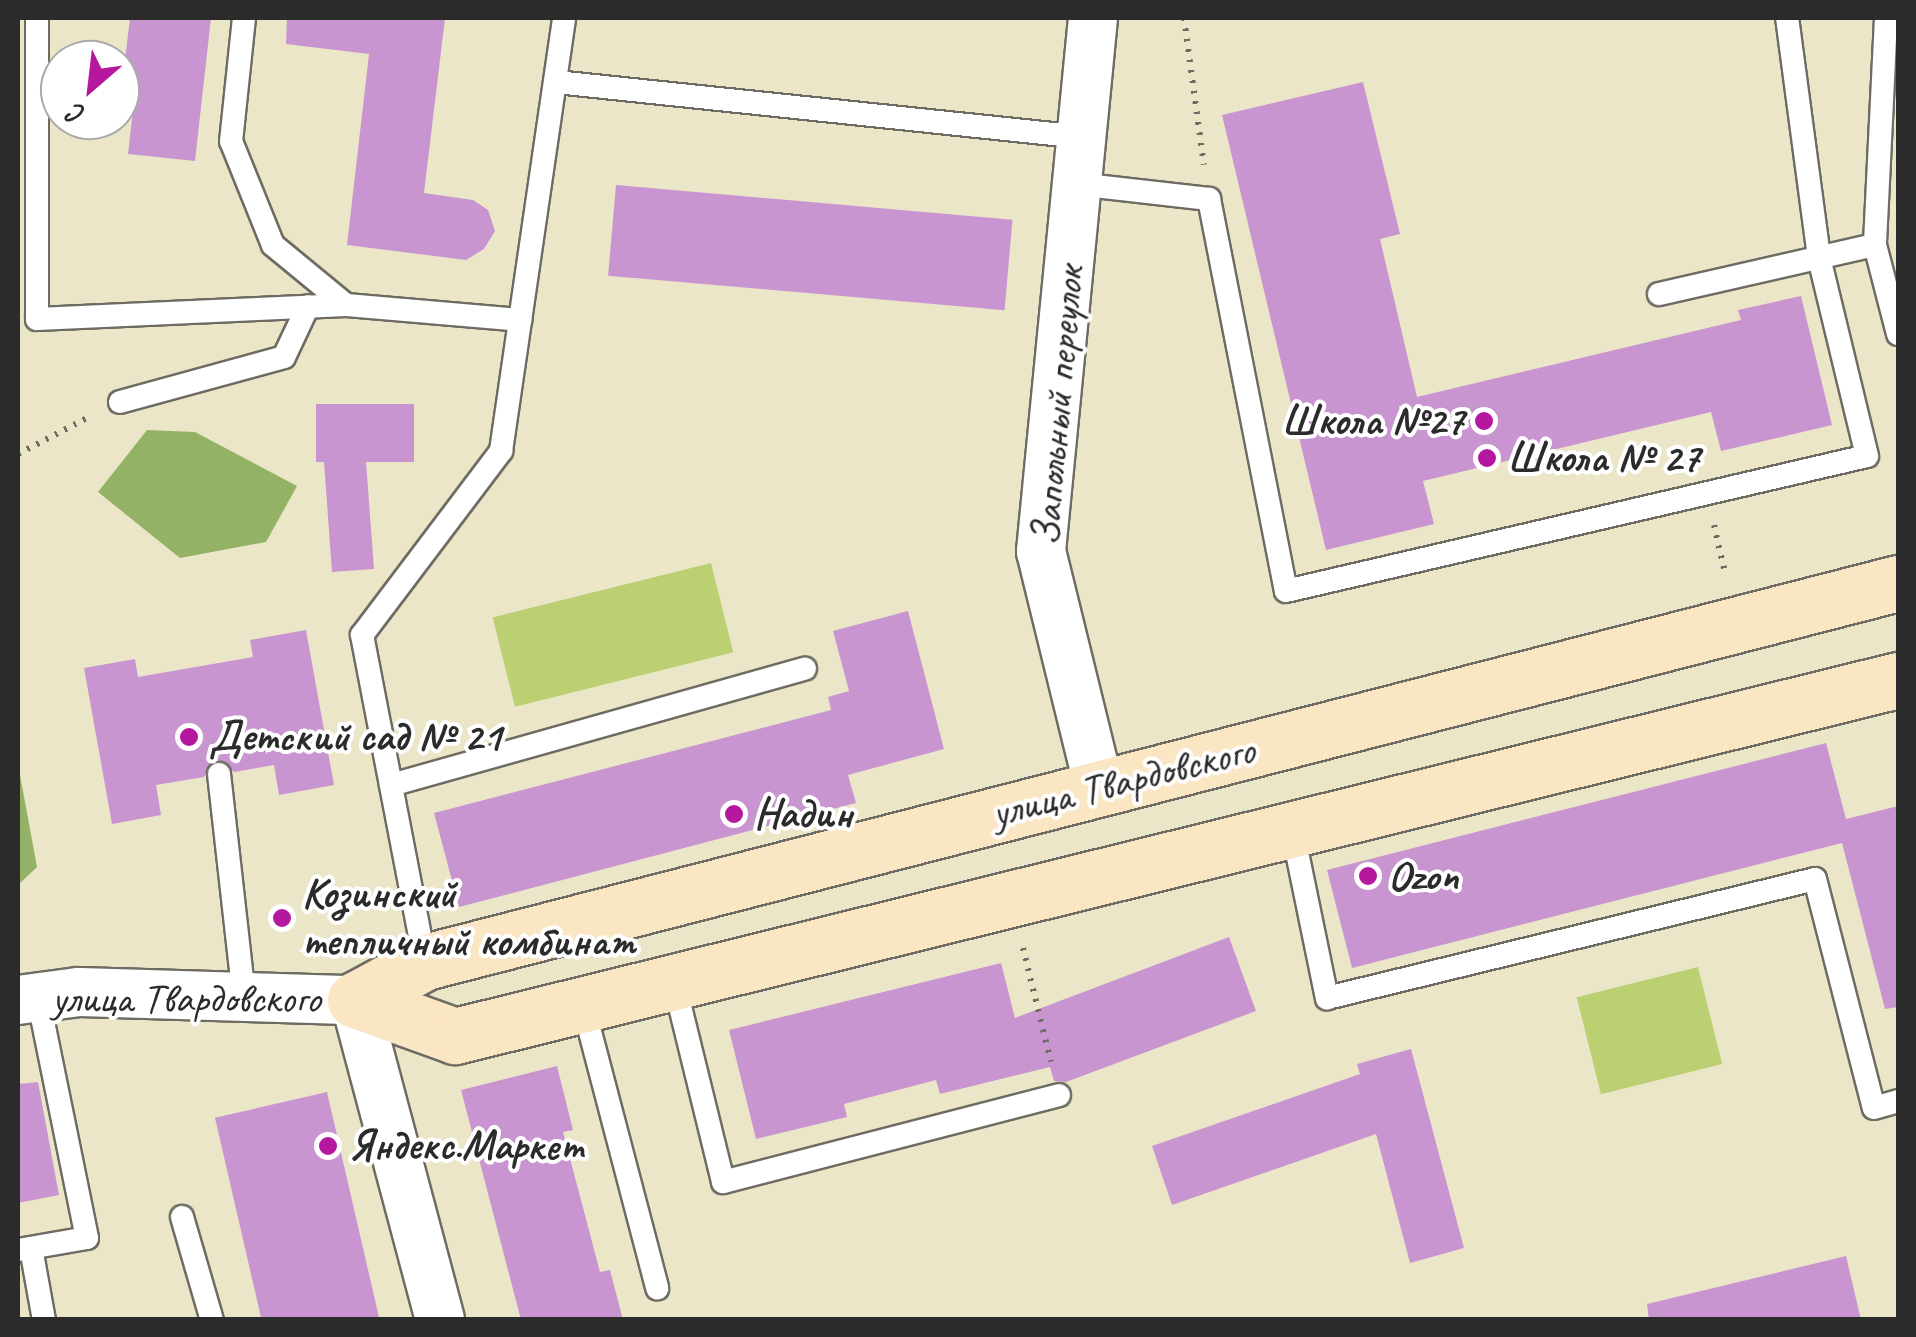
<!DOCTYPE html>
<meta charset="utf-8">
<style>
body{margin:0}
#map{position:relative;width:1916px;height:1337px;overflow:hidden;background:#ebe6c8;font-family:Caveat,sans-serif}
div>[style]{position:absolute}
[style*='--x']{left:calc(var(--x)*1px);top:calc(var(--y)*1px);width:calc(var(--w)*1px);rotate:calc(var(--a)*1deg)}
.green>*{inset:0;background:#bbd073;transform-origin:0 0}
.forest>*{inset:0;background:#94b265}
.building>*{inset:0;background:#c995d1;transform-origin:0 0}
.path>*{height:6px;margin-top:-3px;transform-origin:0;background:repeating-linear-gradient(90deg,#6e6c62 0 2.5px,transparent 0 10.5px)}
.roads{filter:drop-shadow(2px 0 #6e6c62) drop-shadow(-2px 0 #6e6c62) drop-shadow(0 2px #6e6c62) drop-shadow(0 -2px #6e6c62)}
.lane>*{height:22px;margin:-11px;padding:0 11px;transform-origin:11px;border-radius:11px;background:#fff}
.street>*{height:48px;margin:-24px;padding:0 24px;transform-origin:24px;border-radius:24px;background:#fff}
.secondary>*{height:55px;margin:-27.5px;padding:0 27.5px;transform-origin:27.5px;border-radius:27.5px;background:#fbe6c4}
.dots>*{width:28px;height:28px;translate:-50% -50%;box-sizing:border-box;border:5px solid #fff;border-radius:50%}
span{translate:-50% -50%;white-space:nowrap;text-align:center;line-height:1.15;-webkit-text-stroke:8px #fff;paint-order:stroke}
.street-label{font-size:42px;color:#2b2b2b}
.poi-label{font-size:42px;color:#2b2b2b;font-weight:700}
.right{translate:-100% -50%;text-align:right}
.left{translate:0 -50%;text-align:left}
.frame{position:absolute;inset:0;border:20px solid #2b2b2b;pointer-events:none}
.north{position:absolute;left:40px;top:40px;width:100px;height:100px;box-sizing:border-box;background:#fff;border:2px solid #aaa;border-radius:50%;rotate:208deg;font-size:28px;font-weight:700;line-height:40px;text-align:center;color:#2b2b2b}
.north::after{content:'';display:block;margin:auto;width:35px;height:45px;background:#b5179e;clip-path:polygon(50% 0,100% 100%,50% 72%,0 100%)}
</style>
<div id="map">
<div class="green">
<div style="left:711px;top:563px;width:92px;height:225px;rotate:76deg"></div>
<div style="left:1698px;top:967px;width:100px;height:125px;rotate:76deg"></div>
</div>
<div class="forest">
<div style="clip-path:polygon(147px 430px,195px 432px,297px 486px,266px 542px,180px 558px,98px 492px)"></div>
<div style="clip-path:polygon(18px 764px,37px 867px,18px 885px)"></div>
</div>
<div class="building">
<div style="clip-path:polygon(130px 18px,211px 18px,195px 161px,128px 154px,135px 93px,121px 92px)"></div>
<div style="clip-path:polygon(287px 18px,445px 18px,424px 193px,473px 200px,488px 210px,495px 231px,484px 249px,466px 260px,347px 245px,369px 54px,286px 44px)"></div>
<div style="clip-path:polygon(1363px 82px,1400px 234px,1380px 239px,1417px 397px,1741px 320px,1738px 310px,1801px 296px,1832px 425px,1721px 451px,1711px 412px,1423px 481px,1434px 524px,1326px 550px,1222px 115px)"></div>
<div style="left:616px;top:185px;width:398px;height:91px;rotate:5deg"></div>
<div style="clip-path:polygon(316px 404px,414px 404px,414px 462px,366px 462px,374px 569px,332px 572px,324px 462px,316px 462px)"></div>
<div style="clip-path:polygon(908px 611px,944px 749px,848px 775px,856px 803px,459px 907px,434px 813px,831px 710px,828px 697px,849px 691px,833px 631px)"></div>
<div style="clip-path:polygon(306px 630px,334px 785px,279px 795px,274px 765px,234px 772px,216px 759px,204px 777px,156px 785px,161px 815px,112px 824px,84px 668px,135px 659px,138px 677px,253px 657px,250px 640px)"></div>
<div style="clip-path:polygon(1826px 743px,1846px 819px,1898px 806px,1898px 1007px,1885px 1009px,1842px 843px,1352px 968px,1327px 870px)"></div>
<div style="clip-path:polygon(1229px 937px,1256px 1011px,1066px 1082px,1054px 1081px,1050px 1067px,940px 1094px,936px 1080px,844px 1104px,847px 1117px,756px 1139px,729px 1030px,1001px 963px,1015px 1018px)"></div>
<div style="clip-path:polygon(1411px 1049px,1464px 1248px,1410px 1263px,1376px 1134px,1172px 1205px,1152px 1146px,1360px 1074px,1357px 1064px)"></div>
<div style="clip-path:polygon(557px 1066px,573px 1130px,563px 1132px,600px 1272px,610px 1270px,623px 1320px,521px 1320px,461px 1090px)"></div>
<div style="clip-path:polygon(38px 1082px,59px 1195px,18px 1203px,18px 1084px)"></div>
<div style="left:327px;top:1092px;width:234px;height:115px;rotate:77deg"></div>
<div style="clip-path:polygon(1846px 1256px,1861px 1320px,1649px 1320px,1647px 1304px)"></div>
</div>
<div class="path">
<div style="--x:1184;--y:18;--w:148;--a:82.3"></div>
<div style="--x:18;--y:454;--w:78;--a:-27.6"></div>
<div style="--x:1714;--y:525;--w:49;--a:77.1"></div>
<div style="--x:1023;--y:948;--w:117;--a:76.2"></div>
</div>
<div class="roads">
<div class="lane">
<div style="--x:37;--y:18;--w:301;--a:90"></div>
<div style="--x:37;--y:319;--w:309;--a:-2.6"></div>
<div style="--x:244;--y:18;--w:124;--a:96"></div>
<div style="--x:231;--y:141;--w:112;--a:68"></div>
<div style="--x:273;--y:245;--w:94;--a:39.4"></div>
<div style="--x:346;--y:305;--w:175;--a:4.9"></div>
<div style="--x:1886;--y:18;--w:227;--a:92.8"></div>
<div style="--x:1875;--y:245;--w:92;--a:75.5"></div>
<div style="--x:556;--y:82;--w:529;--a:5.97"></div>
<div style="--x:1077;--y:184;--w:133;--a:6.5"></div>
<div style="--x:1209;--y:199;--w:399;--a:78.9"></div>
<div style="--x:1286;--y:591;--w:596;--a:-13.08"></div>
<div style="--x:1867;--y:456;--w:205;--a:-103.6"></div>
<div style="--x:1819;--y:257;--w:241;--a:-97.6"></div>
<div style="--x:1659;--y:294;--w:221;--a:-12.8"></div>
<div style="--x:120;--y:402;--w:170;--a:-15.3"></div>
<div style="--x:284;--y:357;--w:56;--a:-64.8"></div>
<div style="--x:219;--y:774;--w:224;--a:83.6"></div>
<div style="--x:391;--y:785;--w:430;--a:-15.7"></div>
<div style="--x:1292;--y:828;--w:174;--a:78.4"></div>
<div style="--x:1327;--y:998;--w:502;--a:-13.7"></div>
<div style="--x:1815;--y:879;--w:236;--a:75.6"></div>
<div style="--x:1874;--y:1108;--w:25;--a:-16"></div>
<div style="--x:425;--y:962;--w:333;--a:-100.9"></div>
<div style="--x:362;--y:635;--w:231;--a:-52.9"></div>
<div style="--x:501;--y:451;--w:438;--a:-81.7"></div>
<div style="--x:674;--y:982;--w:206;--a:76.2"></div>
<div style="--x:723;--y:1182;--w:347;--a:-14.5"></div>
<div style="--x:583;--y:1005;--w:293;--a:75.3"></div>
<div style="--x:182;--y:1217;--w:107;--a:73.8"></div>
<div style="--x:31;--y:1248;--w:73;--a:79.8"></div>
<div style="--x:18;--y:1250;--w:70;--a:-9.9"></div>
<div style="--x:87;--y:1238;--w:246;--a:-101.5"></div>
</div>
<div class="street">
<div style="--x:1093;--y:18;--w:536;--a:95.57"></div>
<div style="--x:1041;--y:551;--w:244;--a:76.2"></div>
<div style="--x:18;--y:1000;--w:62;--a:-7.5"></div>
<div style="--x:79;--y:992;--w:276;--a:1.7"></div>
<div style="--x:355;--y:1000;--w:331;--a:75.1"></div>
</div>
<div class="secondary">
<div style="--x:355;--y:1000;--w:80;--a:-28.5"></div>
<div style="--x:425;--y:962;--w:1521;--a:-14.43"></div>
<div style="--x:355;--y:1000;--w:106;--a:19.8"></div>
<div style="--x:455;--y:1036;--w:1486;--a:-13.86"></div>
</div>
</div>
<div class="dots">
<div style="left:1484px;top:421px;background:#b5179e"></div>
<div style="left:1487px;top:458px;background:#b5179e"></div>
<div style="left:189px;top:737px;background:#b5179e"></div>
<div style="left:734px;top:814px;background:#b5179e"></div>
<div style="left:1368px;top:876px;background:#b5179e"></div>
<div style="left:282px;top:918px;background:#b5179e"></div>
<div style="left:328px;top:1146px;background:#b5179e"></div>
</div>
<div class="street-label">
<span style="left:1058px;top:406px;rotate:-85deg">Запольный переулок</span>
<span style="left:1123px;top:782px;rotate:-14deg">улица Твардовского</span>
<span style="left:186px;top:999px">улица Твардовского</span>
</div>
<div class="poi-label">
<span class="right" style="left:1464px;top:421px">Школа №27</span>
<span class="left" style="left:1507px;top:458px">Школа № 27</span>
<span class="left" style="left:209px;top:737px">Детский сад № 21</span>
<span class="left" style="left:754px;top:814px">Надин</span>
<span class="left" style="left:1388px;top:876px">Ozon</span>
<span class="left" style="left:302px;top:918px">Козинский<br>тепличный комбинат</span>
<span class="left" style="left:348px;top:1146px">Яндекс.Маркет</span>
</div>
<div class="frame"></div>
<div class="north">С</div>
</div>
